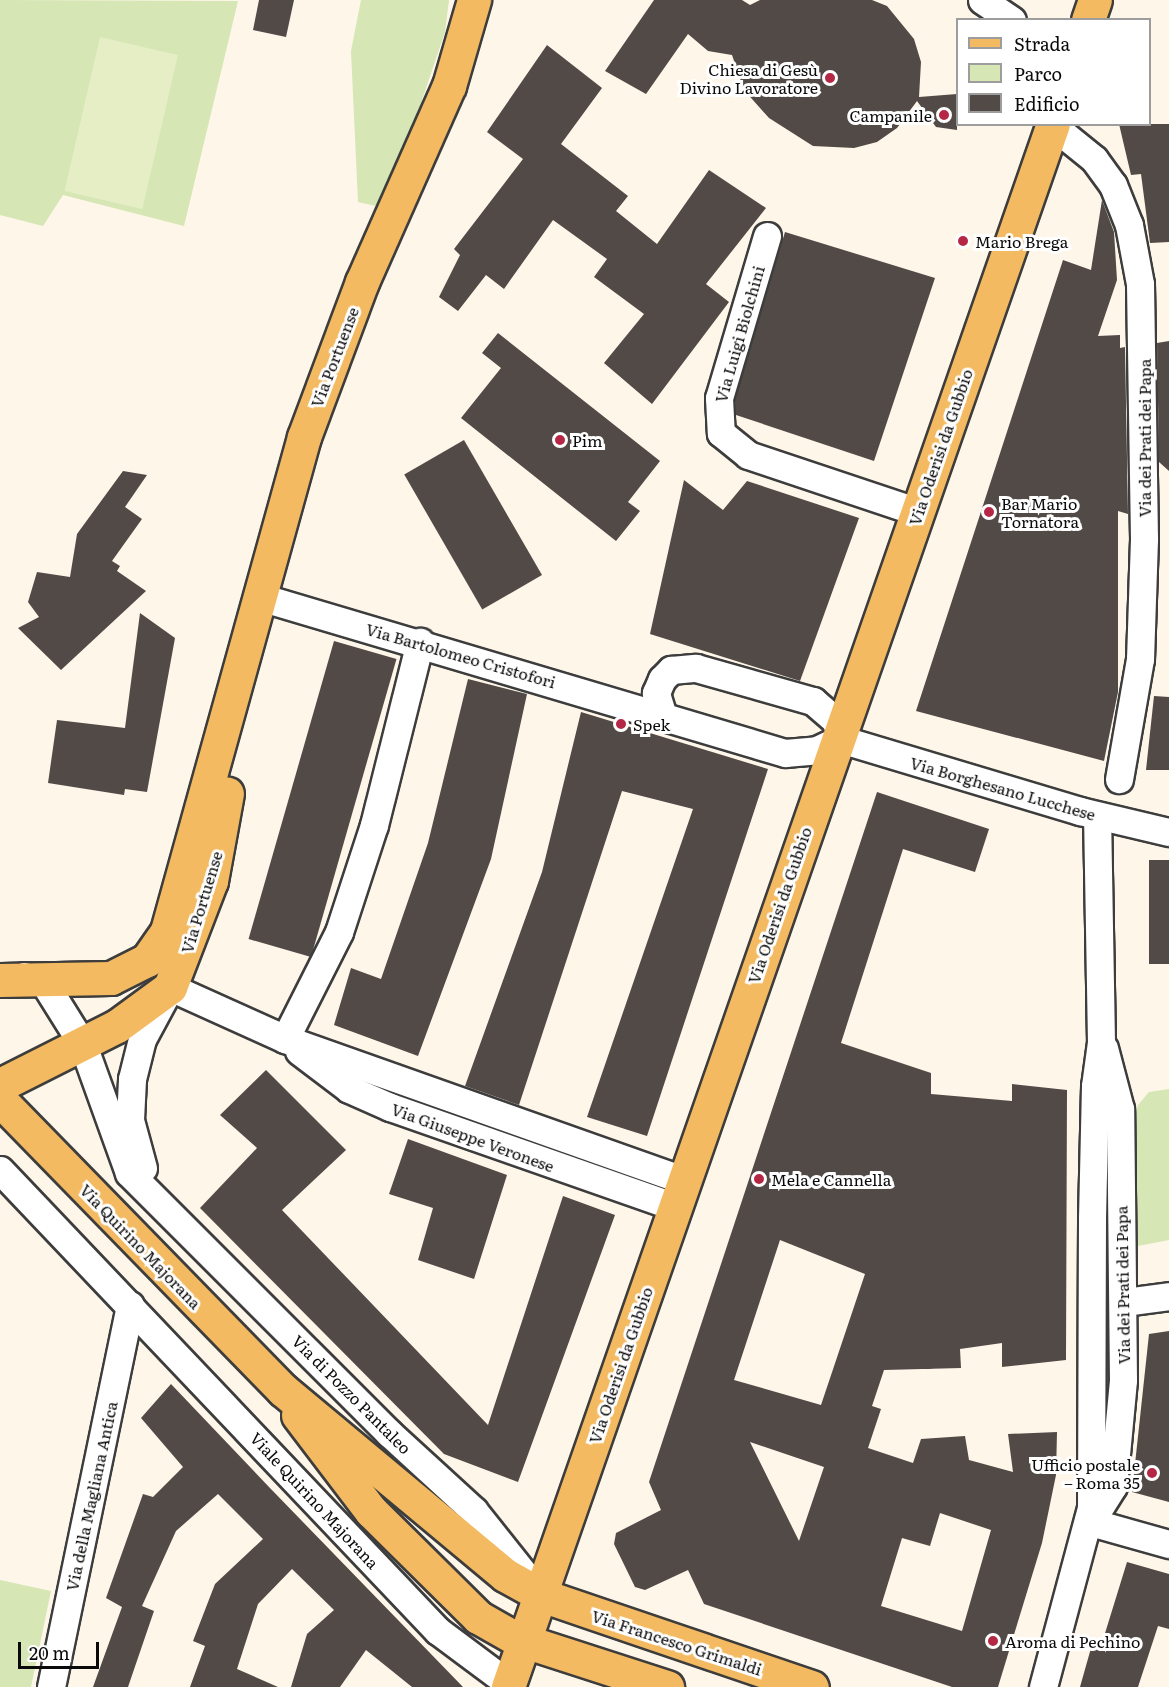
<!DOCTYPE html>
<meta charset="utf-8">
<style>
body{margin:0}
#map{position:relative;width:1169px;height:1687px;overflow:hidden;background:#fef6e8;font-family:Literata,serif}
div>[style]{position:absolute}
[style*='--x']{left:calc(var(--x)*1px);top:calc(var(--y)*1px);width:calc(var(--w)*1px);rotate:calc(var(--a)*1deg)}
.green>*{inset:0;background:#d6e6b4}
.pitch>*{inset:0;background:#e6eec6;transform-origin:0 0}
.building>*{inset:0;background:#524a47;transform-origin:0 0}
.roads{filter:drop-shadow(2px 0 #3d3d3d) drop-shadow(-2px 0 #3d3d3d) drop-shadow(0 2px #3d3d3d) drop-shadow(0 -2px #3d3d3d)}
.minor>*{height:27px;margin:-13.5px;padding:0 13.5px;transform-origin:13.5px;border-radius:13.5px;background:#fff}
.major>*{height:33px;margin:-16.5px;padding:0 16.5px;transform-origin:16.5px;border-radius:16.5px;background:#f4ba62}
.dots>*{width:16px;height:16px;translate:-50% -50%;box-sizing:border-box;border:3px solid #fff;border-radius:50%}
span{translate:-50% -50%;white-space:nowrap;text-align:center;line-height:1.15;-webkit-text-stroke:6px #fff;paint-order:stroke}
.poi-label{font-size:16px;color:#0a0a0a}
.right{translate:-100% -50%;text-align:right}
.left{translate:0 -50%;text-align:left}
.street-label{font-size:16px;color:#0a0a0a}
.legend{position:absolute;left:956px;top:18px;width:195px;height:108px;box-sizing:border-box;background:#fff;border:2px solid #9d9d9d;margin:0;padding:8px 10px;list-style:none;font-size:18px;color:#0a0a0a}
.legend li{display:flex;align-items:center;gap:12px;height:30px}
.legend b{width:30px;border:2px solid #9d9d9d}
.scale{position:absolute;left:18px;top:1642px;width:81px;height:27px;box-sizing:border-box;border:3px solid #0a0a0a;border-top:0;padding-left:8px;font-size:18px;line-height:21px;white-space:nowrap;color:#0a0a0a;-webkit-text-stroke:4px #fff;paint-order:stroke}
</style>
<div id="map">
<div class="green">
<div style="clip-path:polygon(0 0,238px 1px,184px 226px,63px 195px,43px 226px,0 215px)"></div>
<div style="clip-path:polygon(361px 0,449px 0,445px 32px,405px 150px,376px 206px,358px 202px,351px 51px)"></div>
<div style="clip-path:polygon(1169px 1089px,1169px 1240px,1138px 1246px,1133px 1123px,1138px 1105px,1149px 1092px)"></div>
<div style="clip-path:polygon(0 1580px,51px 1591px,31px 1687px,0 1687px)"></div>
</div>
<div class="pitch">
<div style="left:100px;top:37px;width:80px;height:158px;rotate:13deg"></div>
</div>
<div class="building">
<div style="clip-path:polygon(259px 0,294px 0,286px 37px,253px 30px)"></div>
<div style="clip-path:polygon(654px 0,742px 0,750px 5px,760px 0,872px 0,887px 6px,914px 39px,921px 62px,919px 97px,957px 94px,957px 130px,936px 127px,917px 101px,897px 128px,877px 142px,854px 148px,813px 146px,769px 118px,744px 90px,732px 55px,708px 51px,688px 34px,646px 94px,605px 71px)"></div>
<div style="clip-path:polygon(547px 45px,602px 88px,561px 144px,628px 196px,616px 211px,657px 244px,709px 170px,766px 208px,706px 284px,729px 302px,652px 404px,604px 363px,644px 314px,594px 277px,607px 259px,553px 220px,504px 289px,486px 275px,458px 311px,439px 297px,460px 255px,454px 249px,523px 159px,487px 132px)"></div>
<div style="clip-path:polygon(1119px 124px,1169px 124px,1169px 242px,1150px 243px,1141px 174px,1131px 175px)"></div>
<div style="clip-path:polygon(1102px 200px,1114px 232px,1117px 280px,1098px 336px,1120px 335px,1120px 348px,1125px 347px,1128px 514px,1118px 511px,1118px 692px,1104px 761px,916px 711px,1063px 260px,1091px 270px)"></div>
<div style="clip-path:polygon(785px 232px,935px 278px,874px 461px,736px 415px,735px 400px)"></div>
<div style="clip-path:polygon(498px 333px,660px 461px,628px 502px,640px 511px,616px 541px,461px 418px,501px 368px,482px 353px)"></div>
<div style="clip-path:polygon(1169px 341px,1169px 471px,1159px 462px,1157px 343px)"></div>
<div style="left:464px;top:440px;width:156px;height:69px;rotate:60deg"></div>
<div style="clip-path:polygon(123px 471px,147px 475px,125px 507px,142px 519px,112px 561px,120px 566px,117px 571px,146px 591px,61px 670px,18px 628px,39px 617px,28px 602px,37px 572px,70px 577px,77px 534px)"></div>
<div style="clip-path:polygon(684px 480px,723px 510px,747px 481px,859px 518px,800px 681px,650px 634px)"></div>
<div style="clip-path:polygon(140px 613px,175px 638px,147px 792px,125px 789px,124px 795px,48px 783px,57px 720px,125px 728px)"></div>
<div style="left:334px;top:641px;width:65px;height:310px;rotate:16deg"></div>
<div style="clip-path:polygon(468px 679px,527px 694px,491px 859px,418px 1056px,334px 1025px,351px 968px,381px 979px,428px 843px)"></div>
<div style="clip-path:polygon(1154px 696px,1169px 697px,1169px 770px,1146px 770px)"></div>
<div style="clip-path:polygon(581px 712px,768px 769px,647px 1136px,587px 1117px,693px 809px,622px 791px,519px 1105px,465px 1086px,542px 872px)"></div>
<div style="clip-path:polygon(evenodd,877px 792px,989px 829px,975px 872px,903px 849px,841px 1043px,931px 1073px,931px 1094px,1012px 1101px,1012px 1084px,1067px 1090px,1066px 1360px,1002px 1367px,1002px 1343px,960px 1349px,961px 1368px,884px 1370px,872px 1406px,881px 1409px,868px 1448px,913px 1463px,921px 1439px,965px 1436px,969px 1460px,1013px 1472px,1008px 1434px,1057px 1432px,1056px 1475px,1042px 1543px,998px 1687px,952px 1687px,704px 1604px,688px 1570px,645px 1590px,635px 1587px,614px 1544px,616px 1533px,661px 1510px,649px 1482px,877px 792px,780px 1240px,865px 1274px,821px 1405px,734px 1380px,780px 1240px,877px 792px,750px 1442px,824px 1467px,799px 1541px,750px 1442px,877px 792px,940px 1513px,991px 1530px,962px 1631px,881px 1606px,902px 1538px,930px 1546px,940px 1513px)"></div>
<div style="left:1149px;top:860px;width:20px;height:104px"></div>
<div style="clip-path:polygon(266px 1070px,346px 1150px,282px 1210px,488px 1425px,563px 1196px,615px 1215px,518px 1482px,444px 1454px,200px 1208px,257px 1148px,220px 1115px)"></div>
<div style="clip-path:polygon(408px 1139px,507px 1175px,474px 1279px,418px 1260px,433px 1208px,389px 1194px)"></div>
<div style="clip-path:polygon(1169px 1331px,1169px 1502px,1132px 1492px,1149px 1334px)"></div>
<div style="clip-path:polygon(171px 1384px,269px 1487px,463px 1687px,412px 1687px,366px 1650px,340px 1687px,291px 1687px,307px 1634px,334px 1610px,292px 1569px,258px 1604px,237px 1669px,278px 1687px,190px 1687px,205px 1646px,193px 1641px,215px 1584px,263px 1539px,218px 1494px,176px 1531px,142px 1606px,154px 1611px,128px 1687px,93px 1687px,122px 1607px,106px 1598px,143px 1494px,153px 1497px,183px 1467px,141px 1418px)"></div>
<div style="clip-path:polygon(1127px 1562px,1169px 1574px,1169px 1629px,1158px 1626px,1138px 1687px,1080px 1687px,1093px 1641px,1102px 1643px)"></div>
</div>
<div class="roads">
<div class="minor">
<div style="--x:982;--y:0;--w:36;--a:34"></div>
<div style="--x:1052;--y:125;--w:54;--a:39"></div>
<div style="--x:1094;--y:159;--w:32;--a:54"></div>
<div style="--x:1113;--y:185;--w:43;--a:68.2"></div>
<div style="--x:1129;--y:225;--w:60;--a:79.4"></div>
<div style="--x:1140;--y:284;--w:255;--a:89.1"></div>
<div style="--x:1144;--y:539;--w:120;--a:91.9"></div>
<div style="--x:1140;--y:659;--w:122;--a:99.9"></div>
<div style="--x:767;--y:236;--w:169;--a:106.5"></div>
<div style="--x:719;--y:398;--w:35;--a:87"></div>
<div style="--x:721;--y:433;--w:35;--a:39"></div>
<div style="--x:748;--y:455;--w:179;--a:18.5"></div>
<div style="--x:260;--y:597;--w:548;--a:16.55"></div>
<div style="--x:785;--y:753;--w:32;--a:-5"></div>
<div style="--x:817;--y:750;--w:25;--a:-26"></div>
<div style="--x:662;--y:713;--w:21;--a:-107"></div>
<div style="--x:656;--y:693;--w:15;--a:-67"></div>
<div style="--x:662;--y:679;--w:13;--a:-45"></div>
<div style="--x:671;--y:670;--w:25;--a:-5"></div>
<div style="--x:696;--y:668;--w:122;--a:15.8"></div>
<div style="--x:813;--y:701;--w:30;--a:41"></div>
<div style="--x:836;--y:721;--w:18;--a:77"></div>
<div style="--x:840;--y:739;--w:251;--a:16.7"></div>
<div style="--x:1080;--y:811;--w:91;--a:13.3"></div>
<div style="--x:24;--y:976;--w:20;--a:15"></div>
<div style="--x:43;--y:981;--w:75;--a:58"></div>
<div style="--x:83;--y:1045;--w:136;--a:70.2"></div>
<div style="--x:129;--y:1173;--w:368;--a:45"></div>
<div style="--x:389;--y:1433;--w:115;--a:42.5"></div>
<div style="--x:474;--y:1511;--w:106;--a:51.5"></div>
<div style="--x:285;--y:1039;--w:120;--a:-63.2"></div>
<div style="--x:339;--y:932;--w:113;--a:-71.9"></div>
<div style="--x:374;--y:825;--w:189;--a:-75.9"></div>
<div style="--x:299;--y:1051;--w:63;--a:37.2"></div>
<div style="--x:349;--y:1089;--w:45;--a:23.7"></div>
<div style="--x:390;--y:1107;--w:302;--a:19.3"></div>
<div style="--x:143;--y:1168;--w:50;--a:-105.2"></div>
<div style="--x:130;--y:1120;--w:41;--a:-87.2"></div>
<div style="--x:132;--y:1079;--w:41;--a:-76"></div>
<div style="--x:142;--y:1039;--w:59;--a:-61.7"></div>
<div style="--x:170;--y:987;--w:126;--a:24.3"></div>
<div style="--x:285;--y:1039;--w:423;--a:19.5"></div>
<div style="--x:0;--y:1170;--w:636;--a:46.47"></div>
<div style="--x:438;--y:1631;--w:89;--a:36.7"></div>
<div style="--x:1124;--y:1302;--w:45;--a:-7.6"></div>
<div style="--x:1091;--y:1521;--w:41;--a:-57.8"></div>
<div style="--x:1113;--y:1486;--w:106;--a:-84.6"></div>
<div style="--x:1123;--y:1380;--w:271;--a:-90.6"></div>
<div style="--x:1120;--y:1109;--w:63;--a:-104.7"></div>
<div style="--x:1090;--y:1522;--w:82;--a:15.6"></div>
<div style="--x:51;--y:1687;--w:390;--a:-78.3"></div>
<div style="--x:1043;--y:1687;--w:185;--a:-75"></div>
<div style="--x:1091;--y:1508;--w:290;--a:-89.8"></div>
<div style="--x:1092;--y:1218;--w:132;--a:-88.7"></div>
<div style="--x:1095;--y:1086;--w:44;--a:-82.2"></div>
<div style="--x:1101;--y:1042;--w:226;--a:-91"></div>
</div>
<div class="major">
<div style="--x:1088;--y:20;--w:21;--a:-71"></div>
<div style="--x:0;--y:980;--w:111;--a:-1"></div>
<div style="--x:111;--y:978;--w:40;--a:-26.6"></div>
<div style="--x:147;--y:960;--w:35;--a:-55"></div>
<div style="--x:167;--y:931;--w:513;--a:-74.5"></div>
<div style="--x:304;--y:437;--w:165;--a:-69.5"></div>
<div style="--x:362;--y:282;--w:214;--a:-66.1"></div>
<div style="--x:449;--y:86;--w:90;--a:-73.8"></div>
<div style="--x:0;--y:1085;--w:131;--a:-26.8"></div>
<div style="--x:117;--y:1026;--w:66;--a:-36.3"></div>
<div style="--x:170;--y:987;--w:114;--a:-68.9"></div>
<div style="--x:211;--y:881;--w:89;--a:-79.7"></div>
<div style="--x:0;--y:1100;--w:405;--a:45.7"></div>
<div style="--x:283;--y:1390;--w:289;--a:39.8"></div>
<div style="--x:505;--y:1575;--w:41;--a:29.1"></div>
<div style="--x:541;--y:1595;--w:286;--a:18.8"></div>
<div style="--x:298;--y:1415;--w:121;--a:52.8"></div>
<div style="--x:371;--y:1511;--w:151;--a:44.7"></div>
<div style="--x:478;--y:1617;--w:43;--a:29.6"></div>
<div style="--x:515;--y:1638;--w:160;--a:17.9"></div>
<div style="--x:508;--y:1687;--w:1655;--a:-70.78"></div>
</div>
</div>
<div class="dots">
<div style="left:830px;top:78px;background:#b52845"></div>
<div style="left:944px;top:115px;background:#b52845"></div>
<div style="left:963px;top:241px;background:#b52845"></div>
<div style="left:560px;top:440px;background:#b52845"></div>
<div style="left:989px;top:512px;background:#b52845"></div>
<div style="left:621px;top:724px;background:#b52845"></div>
<div style="left:759px;top:1179px;background:#b52845"></div>
<div style="left:1152px;top:1473px;background:#b52845"></div>
<div style="left:993px;top:1641px;background:#b52845"></div>
</div>
<div class="poi-label">
<span class="right" style="left:818px;top:78px">Chiesa di Gesù<br>Divino Lavoratore</span>
<span class="right" style="left:932px;top:115px">Campanile</span>
<span class="left" style="left:975px;top:241px">Mario Brega</span>
<span class="left" style="left:572px;top:440px">Pim</span>
<span class="left" style="left:1001px;top:512px">Bar Mario<br>Tornatora</span>
<span class="left" style="left:633px;top:724px">Spek</span>
<span class="left" style="left:771px;top:1179px">Mela e Cannella</span>
<span class="right" style="left:1140px;top:1473px">Ufficio postale<br>– Roma 35</span>
<span class="left" style="left:1005px;top:1641px">Aroma di Pechino</span>
</div>
<div class="street-label">
<span style="left:739px;top:334px;rotate:-74deg">Via Luigi Biolchini</span>
<span style="left:334px;top:357px;rotate:-69deg">Via Portuense</span>
<span style="left:1144px;top:438px;rotate:-90deg">Via dei Prati dei Papa</span>
<span style="left:940px;top:447px;rotate:-71deg">Via Oderisi da Gubbio</span>
<span style="left:461px;top:655px;rotate:16deg">Via Bartolomeo Cristofori</span>
<span style="left:1003px;top:788px;rotate:16deg">Via Borghesano Lucchese</span>
<span style="left:201px;top:902px;rotate:-73deg">Via Portuense</span>
<span style="left:779px;top:905px;rotate:-71deg">Via Oderisi da Gubbio</span>
<span style="left:473px;top:1137px;rotate:20deg">Via Giuseppe Veronese</span>
<span style="left:141px;top:1246px;rotate:46deg">Via Quirino Majorana</span>
<span style="left:1122px;top:1285px;rotate:-91deg">Via dei Prati dei Papa</span>
<span style="left:620px;top:1365px;rotate:-71deg">Via Oderisi da Gubbio</span>
<span style="left:352px;top:1394px;rotate:45deg">Via di Pozzo Pantaleo</span>
<span style="left:91px;top:1496px;rotate:-78deg">Via della Magliana Antica</span>
<span style="left:315px;top:1500px;rotate:47deg">Viale Quirino Majorana</span>
<span style="left:677px;top:1642px;rotate:18deg">Via Francesco Grimaldi</span>
</div>
<ul class="legend">
<li><b style="height:8px;background:#f4ba62"></b>Strada</li>
<li><b style="height:16px;background:#d6e6b4"></b>Parco</li>
<li><b style="height:16px;background:#524a47"></b>Edificio</li>
</ul>
<div class="scale">20 m</div>
</div>
